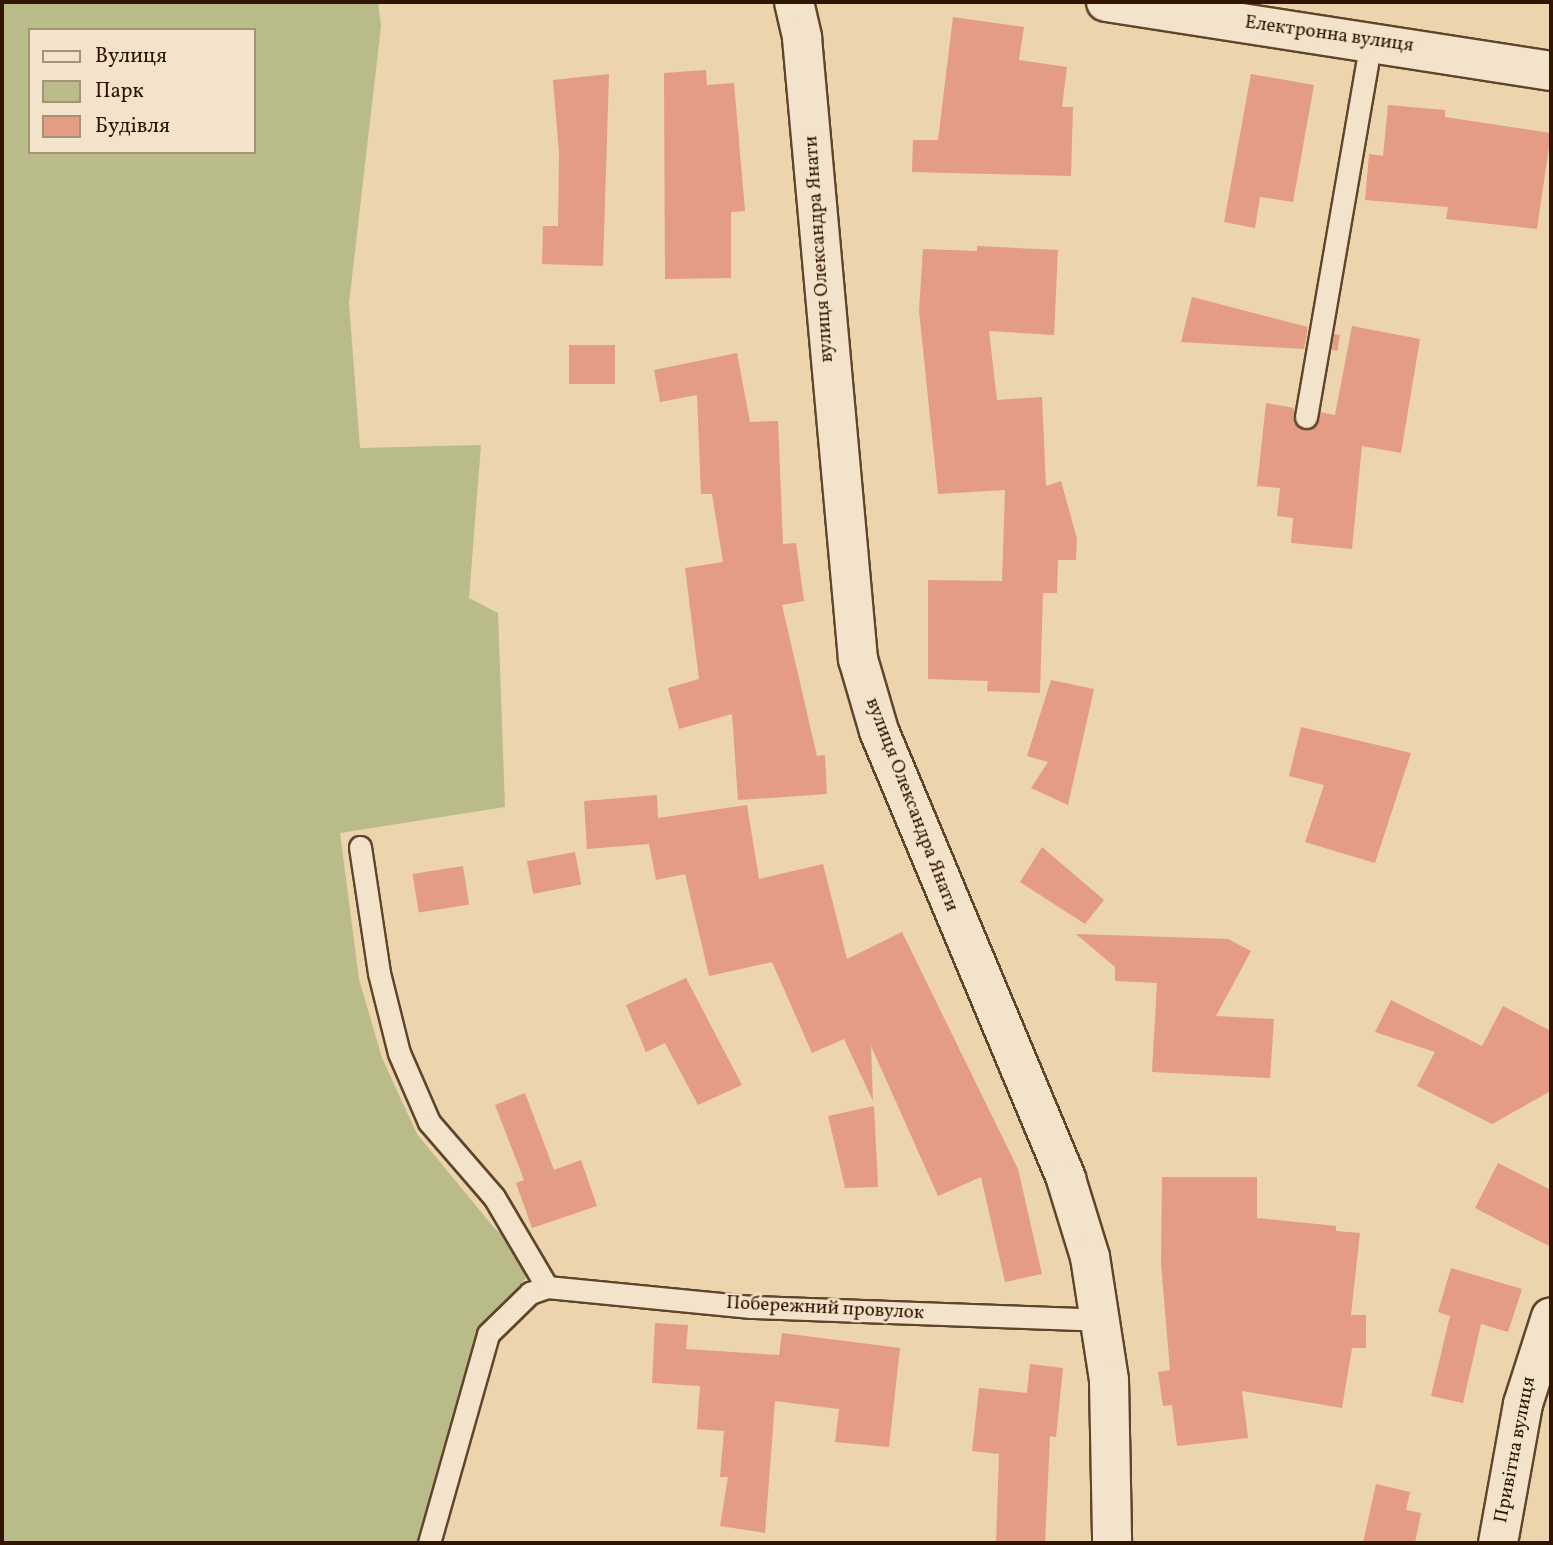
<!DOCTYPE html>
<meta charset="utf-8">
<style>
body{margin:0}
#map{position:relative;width:1553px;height:1545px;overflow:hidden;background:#ecd4ad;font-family:Vollkorn,serif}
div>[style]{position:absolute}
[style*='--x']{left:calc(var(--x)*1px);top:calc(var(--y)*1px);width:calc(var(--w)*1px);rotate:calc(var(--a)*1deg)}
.green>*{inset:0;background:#b9bc89}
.building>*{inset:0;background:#e49c85;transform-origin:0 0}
.roads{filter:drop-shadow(2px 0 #60452b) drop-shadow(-2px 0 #60452b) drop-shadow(0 2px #60452b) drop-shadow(0 -2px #60452b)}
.lane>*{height:21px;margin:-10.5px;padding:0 10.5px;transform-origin:10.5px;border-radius:10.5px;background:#f3e3ca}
.street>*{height:38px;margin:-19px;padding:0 19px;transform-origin:19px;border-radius:19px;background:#f3e3ca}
.secondary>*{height:38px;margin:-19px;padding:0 19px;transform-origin:19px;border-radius:19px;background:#f3e3ca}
span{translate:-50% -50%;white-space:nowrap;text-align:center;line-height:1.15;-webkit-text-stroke:5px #f3e3ca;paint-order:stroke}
.street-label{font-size:19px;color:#321500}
.frame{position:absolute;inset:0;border:4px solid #321500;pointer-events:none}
.legend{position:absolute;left:28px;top:28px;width:228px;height:126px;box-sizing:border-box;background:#f3e3ca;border:2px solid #a69179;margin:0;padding:9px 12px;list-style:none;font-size:21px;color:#321500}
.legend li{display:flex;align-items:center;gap:14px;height:35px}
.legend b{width:35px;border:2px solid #a69179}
</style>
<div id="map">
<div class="green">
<div style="clip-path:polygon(evenodd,2px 2px,378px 2px,381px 26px,349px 303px,360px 448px,481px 445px,469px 598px,498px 613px,505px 807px,340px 833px,359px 979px,382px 1058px,417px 1134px,495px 1229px,523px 1251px,529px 1265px,526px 1278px,480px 1333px,420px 1543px,2px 1543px,2px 2px,30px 30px,254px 30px,254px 152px,30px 152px,30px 30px)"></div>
</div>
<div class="building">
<div style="clip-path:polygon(953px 17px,1024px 27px,1019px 60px,1067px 67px,1062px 107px,1073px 107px,1071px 176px,912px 172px,913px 140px,938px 140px)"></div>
<div style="clip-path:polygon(706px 70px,707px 85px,734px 83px,745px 211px,731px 212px,731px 278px,665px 279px,664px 73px)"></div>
<div style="clip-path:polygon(609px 74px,603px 266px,542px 264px,543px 226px,558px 226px,559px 154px,553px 80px)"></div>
<div style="clip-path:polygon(1251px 74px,1314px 85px,1293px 202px,1260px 197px,1255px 228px,1224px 222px)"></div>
<div style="clip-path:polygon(1388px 105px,1445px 110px,1445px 117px,1551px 133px,1537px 229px,1446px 219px,1448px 207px,1365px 200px,1369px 154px,1383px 156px)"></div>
<div style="clip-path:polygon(977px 246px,1058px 250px,1054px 335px,989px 331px,997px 400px,1042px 397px,1046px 486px,1061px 481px,1077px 539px,1076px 560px,1058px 560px,1057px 593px,1043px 593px,1040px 693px,987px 691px,988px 681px,928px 679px,928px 580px,1002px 581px,1005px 490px,938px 494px,919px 311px,923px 249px,977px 251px)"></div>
<div style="clip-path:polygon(1192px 297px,1308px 327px,1304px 349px,1181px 342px)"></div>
<div style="clip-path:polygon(1352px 326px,1420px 339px,1401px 453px,1362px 446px,1352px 549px,1291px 543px,1293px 518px,1277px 516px,1280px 488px,1257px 486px,1266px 403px,1294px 408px,1294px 422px,1303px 430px,1316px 426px,1320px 412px,1335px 415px)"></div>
<div style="left:1334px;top:334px;width:6px;height:16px;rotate:9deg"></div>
<div style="left:569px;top:345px;width:46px;height:39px"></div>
<div style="clip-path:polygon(737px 353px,750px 422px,778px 421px,783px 544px,796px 543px,804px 601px,782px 605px,817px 756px,825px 755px,827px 794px,738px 800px,732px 714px,679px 729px,668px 688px,699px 679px,685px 568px,723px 562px,712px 494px,701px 494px,697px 395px,660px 402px,654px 370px)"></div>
<div style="clip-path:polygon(1051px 680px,1094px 689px,1068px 805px,1031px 788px,1048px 762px,1027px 756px)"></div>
<div style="clip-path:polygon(1301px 727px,1411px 753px,1375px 863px,1305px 842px,1324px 785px,1289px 776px)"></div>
<div style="clip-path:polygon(657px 795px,658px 818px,747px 805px,759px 879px,823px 864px,847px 959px,902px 932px,1018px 1169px,1042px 1274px,1005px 1282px,981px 1177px,938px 1196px,871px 1046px,873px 1101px,844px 1039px,812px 1053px,772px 962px,709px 976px,685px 874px,656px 880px,649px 844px,587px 849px,584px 801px)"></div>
<div style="clip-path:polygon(1042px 847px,1104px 900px,1085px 924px,1020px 882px)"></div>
<div style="left:575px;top:852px;width:33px;height:49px;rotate:79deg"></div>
<div style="left:463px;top:866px;width:39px;height:51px;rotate:81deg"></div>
<div style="clip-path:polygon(1076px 934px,1228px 939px,1251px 951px,1216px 1016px,1274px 1019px,1270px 1078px,1152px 1072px,1157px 983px,1115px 981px,1115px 967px)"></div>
<div style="clip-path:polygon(686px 978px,742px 1085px,698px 1105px,665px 1043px,646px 1052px,626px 1005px)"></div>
<div style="clip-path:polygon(1391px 1000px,1482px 1046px,1503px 1006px,1551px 1031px,1551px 1091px,1492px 1124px,1417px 1086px,1435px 1052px,1375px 1032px)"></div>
<div style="clip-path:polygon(525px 1093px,554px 1170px,581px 1160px,597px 1206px,532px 1228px,516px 1183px,524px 1180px,495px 1105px)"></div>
<div style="clip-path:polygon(874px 1106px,878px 1187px,845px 1188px,828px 1116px)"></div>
<div style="clip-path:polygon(1498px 1163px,1551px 1190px,1551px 1247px,1475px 1208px)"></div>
<div style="clip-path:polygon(1162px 1177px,1257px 1177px,1257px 1218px,1336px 1226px,1336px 1231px,1360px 1233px,1351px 1315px,1366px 1315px,1366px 1348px,1352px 1348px,1342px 1408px,1242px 1391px,1248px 1438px,1177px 1446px,1172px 1405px,1163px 1406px,1158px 1372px,1170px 1370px,1161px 1263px)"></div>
<div style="clip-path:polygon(1451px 1268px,1522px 1289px,1508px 1332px,1481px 1324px,1463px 1403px,1431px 1396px,1450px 1316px,1438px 1312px)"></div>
<div style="clip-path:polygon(655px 1323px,688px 1325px,686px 1349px,779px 1355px,782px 1333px,900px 1348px,889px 1447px,835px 1442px,839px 1409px,775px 1401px,765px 1533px,720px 1526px,728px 1477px,720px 1477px,724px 1431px,697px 1429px,700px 1386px,652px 1383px)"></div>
<div style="clip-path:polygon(1030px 1364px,1063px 1368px,1056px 1437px,1050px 1436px,1045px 1543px,996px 1543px,999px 1454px,972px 1451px,979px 1388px,1027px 1393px)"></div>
<div style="clip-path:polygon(1376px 1484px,1410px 1492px,1406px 1510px,1421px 1513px,1415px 1543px,1363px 1543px)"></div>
</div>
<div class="roads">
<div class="lane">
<div style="--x:1306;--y:417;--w:382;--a:-80.2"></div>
<div style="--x:360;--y:847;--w:127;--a:81.4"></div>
<div style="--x:379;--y:973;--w:82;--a:76"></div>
<div style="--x:399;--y:1053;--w:75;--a:66.5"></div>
<div style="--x:429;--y:1122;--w:99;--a:49.1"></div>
<div style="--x:494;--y:1197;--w:104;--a:59.5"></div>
<div style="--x:429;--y:1543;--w:217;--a:-74.2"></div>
<div style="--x:488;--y:1334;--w:59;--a:-44.3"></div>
<div style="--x:530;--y:1293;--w:18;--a:-19"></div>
<div style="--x:547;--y:1287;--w:205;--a:5.6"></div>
<div style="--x:751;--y:1307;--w:352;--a:2.1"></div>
</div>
<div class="street">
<div style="--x:1498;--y:1543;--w:141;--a:-79.8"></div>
<div style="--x:1523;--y:1404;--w:91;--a:-72.2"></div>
</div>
<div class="secondary">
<div style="--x:794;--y:2;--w:37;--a:77"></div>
<div style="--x:802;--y:38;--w:624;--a:84.85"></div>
<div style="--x:858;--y:659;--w:75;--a:73.7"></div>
<div style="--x:879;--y:731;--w:485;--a:67.3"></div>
<div style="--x:1066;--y:1179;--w:82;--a:72.9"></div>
<div style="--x:1090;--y:1257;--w:124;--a:81.2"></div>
<div style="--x:1109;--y:1380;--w:163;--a:88.9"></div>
<div style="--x:1106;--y:2;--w:450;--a:8.8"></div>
</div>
</div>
<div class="street-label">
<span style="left:1329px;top:35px;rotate:8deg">Електронна вулиця</span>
<span style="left:820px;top:249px;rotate:-94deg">вулиця Олександра Янати</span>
<span style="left:911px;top:805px;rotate:69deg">вулиця Олександра Янати</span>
<span style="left:825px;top:1309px;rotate:3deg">Побережний провулок</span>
<span style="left:1516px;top:1450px;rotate:-79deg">Привітна вулиця</span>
</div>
<div class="frame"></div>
<ul class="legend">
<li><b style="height:9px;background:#f3e3ca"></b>Вулиця</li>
<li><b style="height:19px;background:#b9bc89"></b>Парк</li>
<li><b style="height:19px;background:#e49c85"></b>Будівля</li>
</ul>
</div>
